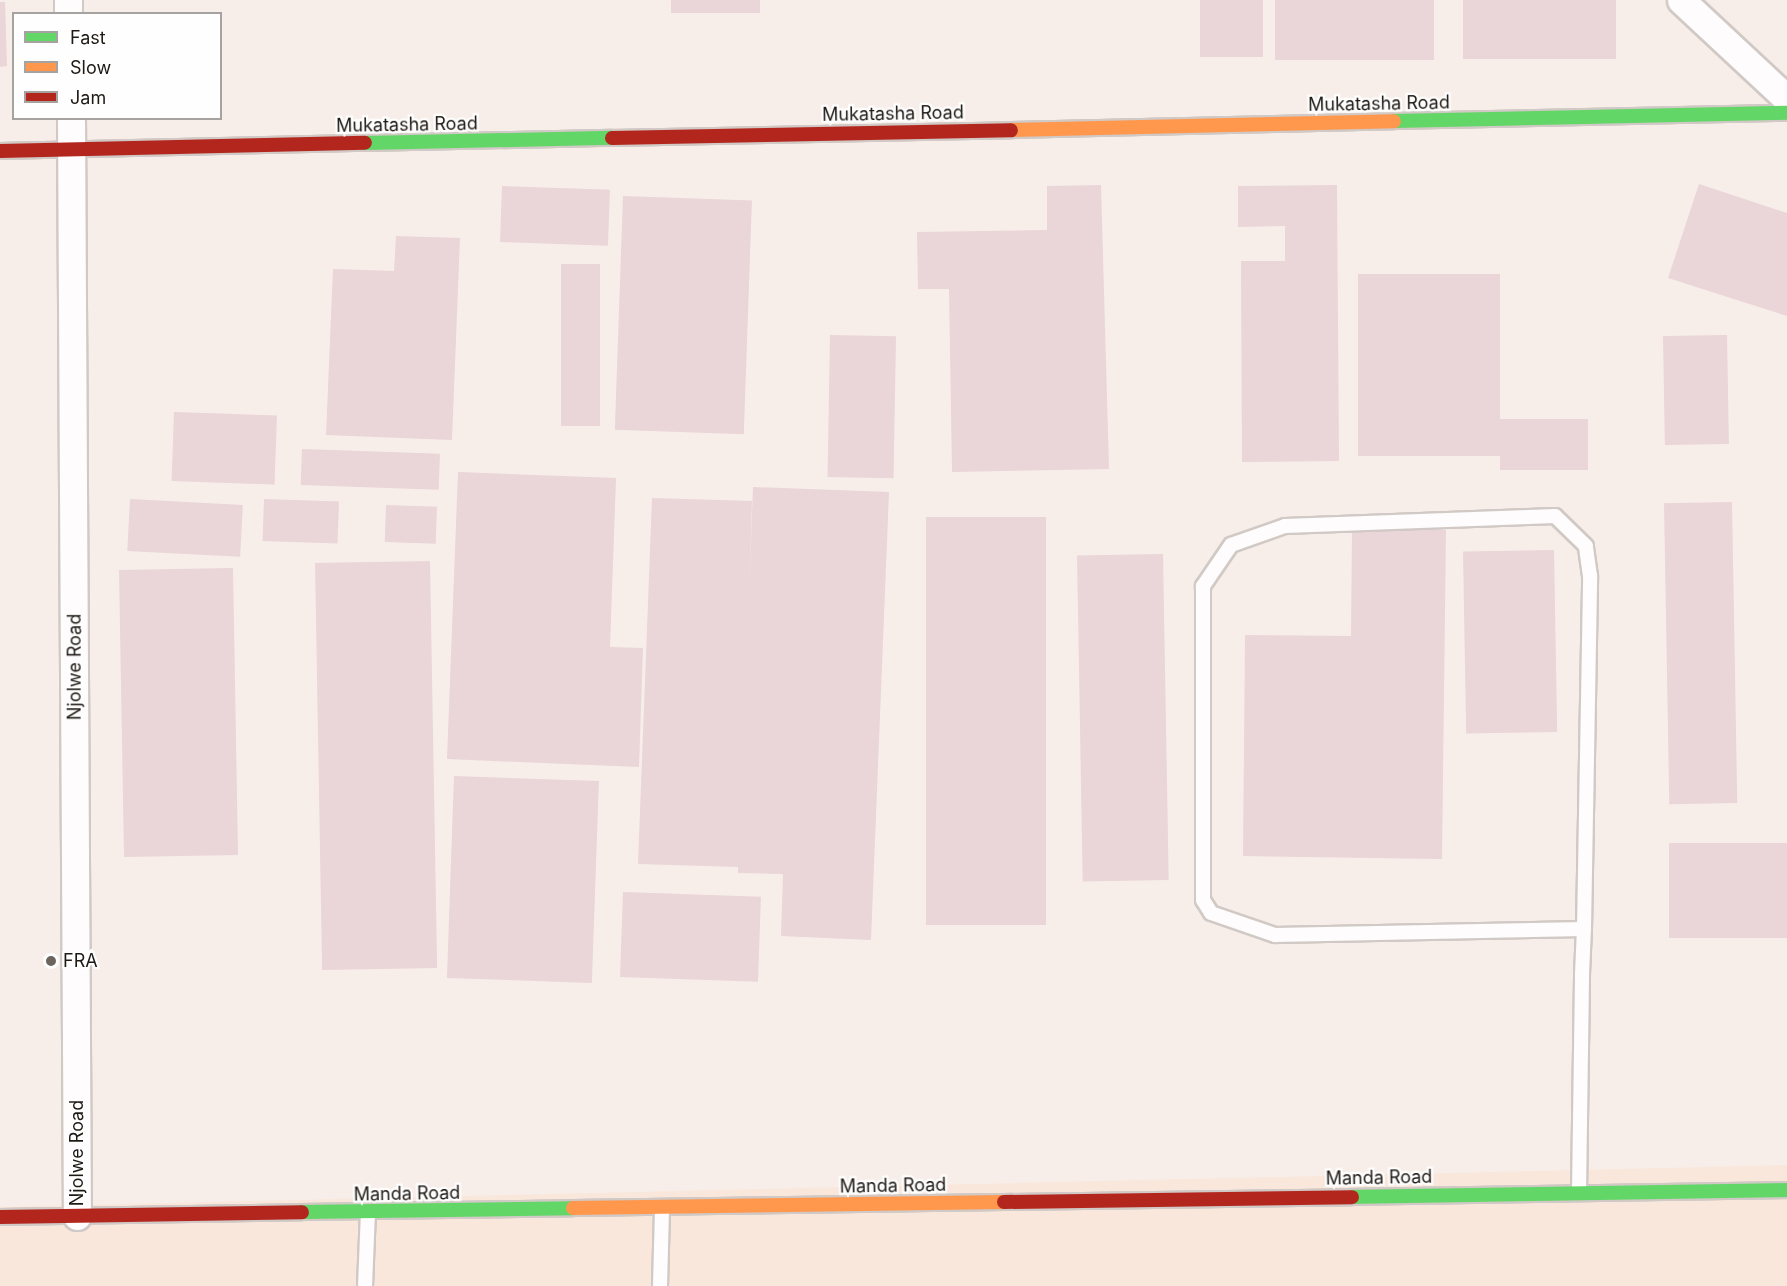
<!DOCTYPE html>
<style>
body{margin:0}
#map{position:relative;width:1787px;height:1286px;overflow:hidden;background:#f7eee9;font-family:Inter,sans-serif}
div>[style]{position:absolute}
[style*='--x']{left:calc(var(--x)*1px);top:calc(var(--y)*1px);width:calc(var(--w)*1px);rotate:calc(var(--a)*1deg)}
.built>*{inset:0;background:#f9e7db}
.building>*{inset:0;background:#ead5d8;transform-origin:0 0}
.roads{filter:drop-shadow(2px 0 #d1c9c5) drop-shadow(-2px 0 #d1c9c5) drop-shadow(0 2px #d1c9c5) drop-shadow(0 -2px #d1c9c5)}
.lane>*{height:14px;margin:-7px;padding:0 7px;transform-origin:7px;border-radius:7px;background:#fefcfc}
.street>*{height:27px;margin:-13.5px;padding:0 13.5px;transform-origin:13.5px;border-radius:13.5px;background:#fefcfc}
.fast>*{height:14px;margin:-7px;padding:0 7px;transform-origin:7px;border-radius:7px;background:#63d668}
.slow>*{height:14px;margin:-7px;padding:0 7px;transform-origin:7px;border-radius:7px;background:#ff974d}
.jam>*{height:14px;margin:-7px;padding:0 7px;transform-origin:7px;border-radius:7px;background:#b3261e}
.dots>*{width:16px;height:16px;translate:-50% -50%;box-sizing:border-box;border:3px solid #fefefe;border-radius:50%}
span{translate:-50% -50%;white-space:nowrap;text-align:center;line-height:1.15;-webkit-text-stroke:4.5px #fefefe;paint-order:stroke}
.street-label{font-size:18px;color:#1f1914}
.poi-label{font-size:18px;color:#1f1914}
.left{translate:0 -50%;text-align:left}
.legend{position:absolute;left:12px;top:12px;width:210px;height:108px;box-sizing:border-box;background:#fefefe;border:2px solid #a5a2a0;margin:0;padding:8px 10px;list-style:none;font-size:18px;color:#1f1914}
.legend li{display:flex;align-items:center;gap:12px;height:30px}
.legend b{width:30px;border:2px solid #a5a2a0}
</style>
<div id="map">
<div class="built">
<div style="clip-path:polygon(1787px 1165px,1787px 1286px,0 1286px,0 1207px)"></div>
</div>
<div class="building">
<div style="left:671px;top:0;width:89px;height:13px"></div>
<div style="left:1200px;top:0;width:63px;height:57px"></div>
<div style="left:1275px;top:0;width:159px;height:60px"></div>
<div style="left:1463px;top:0;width:153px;height:59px"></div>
<div style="clip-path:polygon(0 2px,5px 2px,7px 66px,0 67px)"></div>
<div style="clip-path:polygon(1699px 184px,1787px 213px,1787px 316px,1668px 278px)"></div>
<div style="clip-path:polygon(1101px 185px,1109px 469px,952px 472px,949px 289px,918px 289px,917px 232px,1047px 230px,1047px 186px)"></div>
<div style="clip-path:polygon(1337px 185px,1339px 461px,1242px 462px,1241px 261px,1285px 261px,1285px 226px,1238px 227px,1238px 186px)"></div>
<div style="left:502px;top:186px;width:108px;height:56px;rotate:2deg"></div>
<div style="left:623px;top:196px;width:129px;height:234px;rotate:2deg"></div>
<div style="clip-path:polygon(396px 236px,460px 238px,452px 440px,326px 435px,333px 269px,394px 271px)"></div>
<div style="left:561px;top:264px;width:39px;height:162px"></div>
<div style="clip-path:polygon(1358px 274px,1500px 274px,1500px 419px,1588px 419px,1588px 470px,1500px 470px,1500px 456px,1358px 456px)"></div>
<div style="left:830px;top:335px;width:66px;height:142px;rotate:1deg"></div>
<div style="left:1727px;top:335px;width:109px;height:64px;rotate:89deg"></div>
<div style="left:174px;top:412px;width:103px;height:69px;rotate:2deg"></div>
<div style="left:302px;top:449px;width:138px;height:36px;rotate:2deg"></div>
<div style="clip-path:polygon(458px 472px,616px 478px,610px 647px,643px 648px,639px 767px,447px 759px)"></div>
<div style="clip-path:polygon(753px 487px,889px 492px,871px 940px,781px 936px,783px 874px,738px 873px,738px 867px,638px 864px,652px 498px,752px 501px,749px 595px)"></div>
<div style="left:130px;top:499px;width:113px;height:52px;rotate:3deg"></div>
<div style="left:264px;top:499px;width:75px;height:42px;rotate:2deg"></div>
<div style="left:1732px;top:502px;width:301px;height:68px;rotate:89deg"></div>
<div style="left:386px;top:505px;width:51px;height:37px;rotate:2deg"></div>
<div style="left:1046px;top:517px;width:408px;height:120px;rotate:90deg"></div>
<div style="clip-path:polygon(1352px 529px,1446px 530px,1442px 859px,1243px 856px,1245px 635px,1351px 636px)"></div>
<div style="left:1554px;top:550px;width:182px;height:91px;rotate:89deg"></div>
<div style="left:1163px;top:554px;width:326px;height:86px;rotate:89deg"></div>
<div style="left:430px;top:561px;width:407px;height:115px;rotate:89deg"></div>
<div style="left:233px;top:568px;width:287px;height:114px;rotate:89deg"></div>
<div style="left:454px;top:776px;width:145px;height:202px;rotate:2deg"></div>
<div style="left:1669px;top:843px;width:118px;height:95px"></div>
<div style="left:623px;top:892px;width:138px;height:85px;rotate:2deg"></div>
</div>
<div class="roads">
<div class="lane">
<div style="--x:1579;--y:1193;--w:219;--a:-89.2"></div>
<div style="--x:1582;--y:974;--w:45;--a:-87.5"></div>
<div style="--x:1584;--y:929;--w:353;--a:-89"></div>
<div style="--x:1590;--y:576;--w:30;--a:-98"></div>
<div style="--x:1586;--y:546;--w:43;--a:-135.9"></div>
<div style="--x:1555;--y:516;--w:270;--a:177.9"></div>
<div style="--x:1285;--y:526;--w:57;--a:160.6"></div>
<div style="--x:1231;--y:545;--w:50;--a:124.3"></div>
<div style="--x:1203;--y:586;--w:314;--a:90"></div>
<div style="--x:1203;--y:900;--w:15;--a:58"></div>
<div style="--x:1211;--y:913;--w:68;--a:19"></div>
<div style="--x:1275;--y:935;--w:309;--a:-1.1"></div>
<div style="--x:365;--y:1286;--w:74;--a:-87.7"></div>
<div style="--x:660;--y:1286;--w:78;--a:-88.5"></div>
</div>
<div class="street">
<div style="--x:68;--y:0;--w:14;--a:90"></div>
<div style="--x:1681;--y:0;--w:145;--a:43"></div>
<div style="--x:71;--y:118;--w:1098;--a:89.69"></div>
</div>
<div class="fast">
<div style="--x:1394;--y:121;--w:393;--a:-1.2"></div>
<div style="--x:365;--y:143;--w:247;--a:-1.2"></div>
<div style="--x:1352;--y:1197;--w:435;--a:-0.9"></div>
<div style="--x:302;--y:1212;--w:271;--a:-0.8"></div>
</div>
<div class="slow">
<div style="--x:1011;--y:130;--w:383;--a:-1.3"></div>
<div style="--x:573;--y:1208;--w:431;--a:-0.8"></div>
</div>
<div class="jam">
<div style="--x:612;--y:138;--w:399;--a:-1.1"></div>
<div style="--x:0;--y:151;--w:365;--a:-1.3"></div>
<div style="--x:1004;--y:1202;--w:348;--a:-0.8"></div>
<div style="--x:0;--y:1217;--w:302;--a:-0.9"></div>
</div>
</div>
<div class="dots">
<div style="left:51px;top:961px;background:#6b645f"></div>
</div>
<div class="street-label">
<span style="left:1379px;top:104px;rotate:-1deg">Mukatasha Road</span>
<span style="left:893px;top:114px;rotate:-1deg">Mukatasha Road</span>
<span style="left:407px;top:125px;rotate:-1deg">Mukatasha Road</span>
<span style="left:75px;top:667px;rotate:-90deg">Njolwe Road</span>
<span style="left:77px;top:1153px;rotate:-90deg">Njolwe Road</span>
<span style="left:1379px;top:1178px;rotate:-1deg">Manda Road</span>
<span style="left:893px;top:1186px;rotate:-1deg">Manda Road</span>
<span style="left:407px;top:1194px;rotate:-1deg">Manda Road</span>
</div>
<div class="poi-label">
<span class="left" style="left:63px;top:961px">FRA</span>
</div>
<ul class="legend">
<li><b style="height:8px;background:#63d668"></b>Fast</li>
<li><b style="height:8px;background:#ff974d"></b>Slow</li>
<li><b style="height:8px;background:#b3261e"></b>Jam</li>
</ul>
</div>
